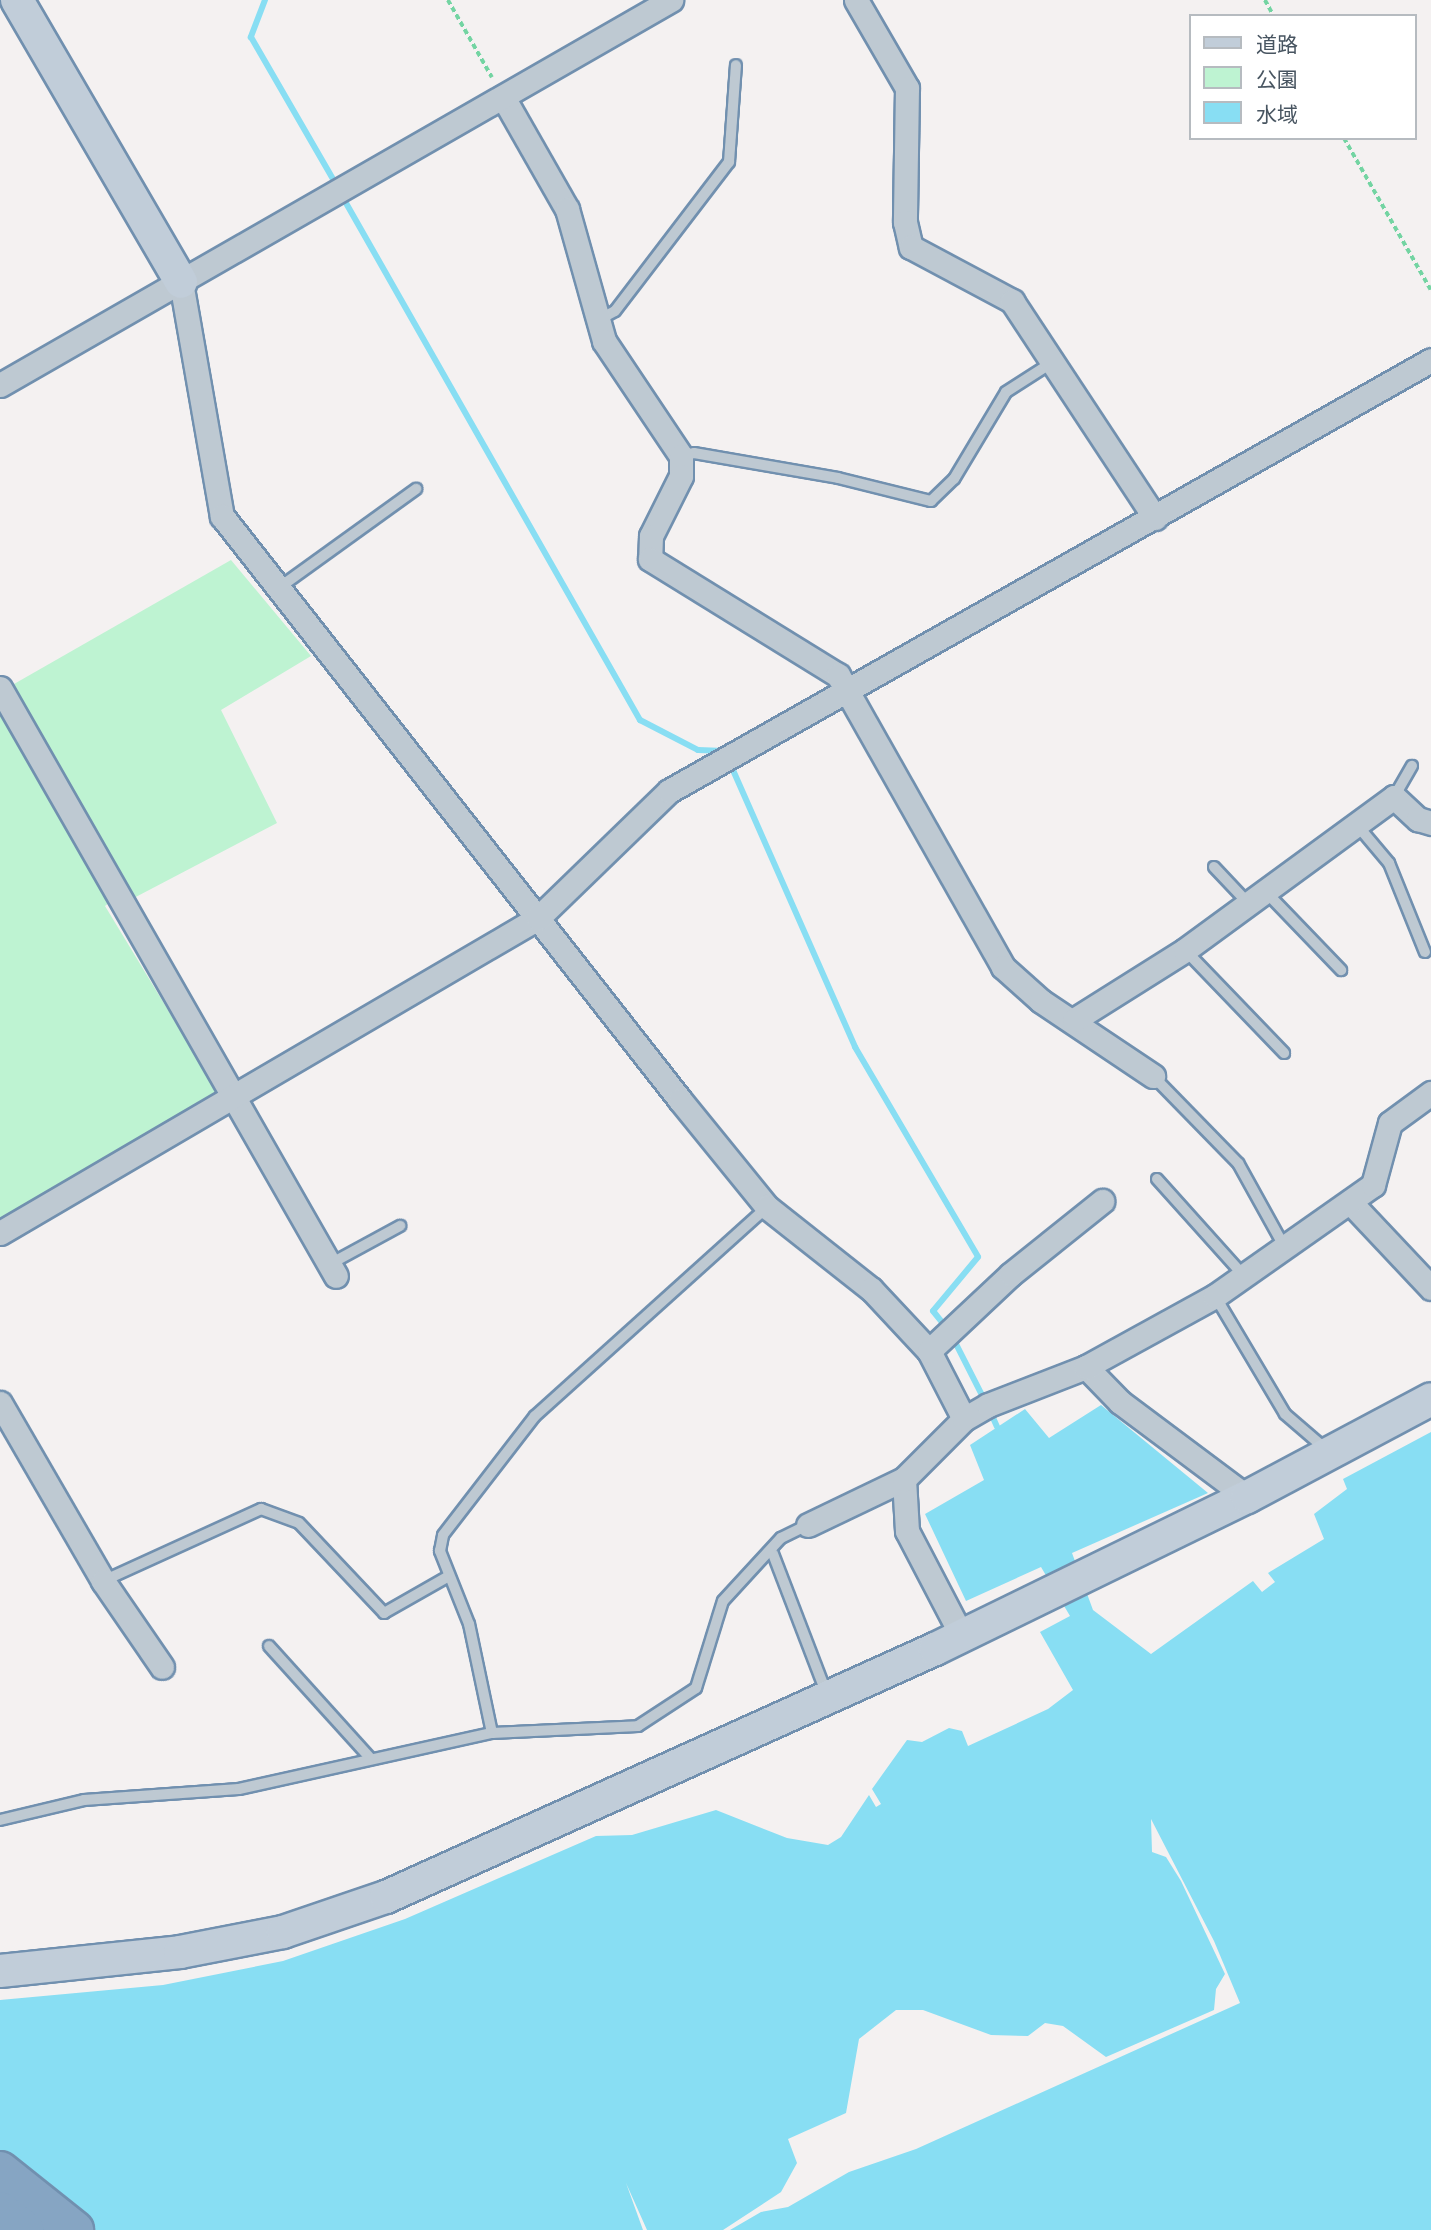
<!DOCTYPE html>
<meta charset="utf-8">
<style>
body{margin:0}
#map{position:relative;width:1431px;height:2230px;overflow:hidden;background:#f4f1f1;font-family:Quicksand,"Noto Sans JP",sans-serif}
div>[style]{position:absolute}
[style*='--x']{left:calc(var(--x)*1px);top:calc(var(--y)*1px);width:calc(var(--w)*1px);rotate:calc(var(--a)*1deg)}
.green>*{inset:0;background:#bef3d2}
.water>*{inset:0;background:#88def3}
.stream>*{height:6px;margin:-3px;padding:0 3px;transform-origin:3px;border-radius:3px;background:#88def3}
.path>*{height:3.5px;margin-top:-1.75px;transform-origin:0;background:repeating-linear-gradient(90deg,#73d4a2 0 5px,transparent 0 8.5px)}
.roads{filter:drop-shadow(2px 0 #7190af) drop-shadow(-2px 0 #7190af) drop-shadow(0 2px #7190af) drop-shadow(0 -2px #7190af)}
.lane>*{height:10px;margin:-5px;padding:0 5px;transform-origin:5px;border-radius:5px;background:#bec9d2}
.street>*{height:23px;margin:-11.5px;padding:0 11.5px;transform-origin:11.5px;border-radius:11.5px;background:#bec9d2}
.secondary>*{height:32px;margin:-16px;padding:0 16px;transform-origin:16px;border-radius:16px;background:#c1cdd9}
.highway>*{height:38px;margin:-19px;padding:0 19px;transform-origin:19px;border-radius:19px;background:#86a5c3}
span{translate:-50% -50%;white-space:nowrap;text-align:center;line-height:1.15;-webkit-text-stroke:5px #fff;paint-order:stroke}
.legend{position:absolute;left:1189px;top:14px;width:228px;height:126px;box-sizing:border-box;background:#fff;border:2px solid #b6bbc0;margin:0;padding:9px 12px;list-style:none;font-size:21px;color:#485561}
.legend li{display:flex;align-items:center;gap:14px;height:35px}
.legend b{width:35px;border:2px solid #b6bbc0}
</style>
<div id="map">
<div class="green">
<div style="clip-path:polygon(231px 560px,311px 656px,221px 710px,277px 823px,130px 900px,7px 688px)"></div>
<div style="clip-path:polygon(0 705px,115px 898px,105px 906px,217px 1091px,0 1221px)"></div>
</div>
<div class="water">
<div style="clip-path:polygon(1101px 1405px,1208px 1493px,1072px 1553px,1093px 1610px,1151px 1654px,1253px 1581px,1262px 1592px,1275px 1582px,1268px 1573px,1324px 1539px,1314px 1514px,1347px 1489px,1343px 1479px,1431px 1432px,1431px 2230px,730px 2230px,761px 2212px,788px 2207px,849px 2172px,916px 2149px,1240px 2003px,1214px 1941px,1151px 1819px,1152px 1852px,1166px 1857px,1181px 1881px,1225px 1974px,1216px 1989px,1214px 2010px,1106px 2057px,1063px 2026px,1045px 2023px,1028px 2036px,991px 2035px,923px 2010px,896px 2010px,859px 2039px,846px 2113px,788px 2139px,797px 2163px,781px 2192px,723px 2230px,647px 2230px,626px 2183px,643px 2230px,0 2230px,0 2000px,163px 1985px,283px 1961px,405px 1919px,596px 1836px,632px 1835px,716px 1810px,787px 1838px,828px 1845px,841px 1837px,869px 1795px,876px 1807px,881px 1804px,872px 1789px,907px 1740px,922px 1742px,949px 1728px,962px 1731px,968px 1746px,1048px 1709px,1073px 1690px,1040px 1632px,1070px 1616px,1041px 1567px,966px 1601px,925px 1514px,984px 1480px,970px 1445px,1025px 1409px,1049px 1438px)"></div>
</div>
<div class="stream">
<div style="--x:265;--y:0;--w:40;--a:111"></div>
<div style="--x:251;--y:37;--w:172;--a:60"></div>
<div style="--x:342;--y:196;--w:603;--a:60.37"></div>
<div style="--x:640;--y:720;--w:65;--a:27.3"></div>
<div style="--x:698;--y:750;--w:26;--a:2"></div>
<div style="--x:729;--y:761;--w:313;--a:66.2"></div>
<div style="--x:855;--y:1047;--w:243;--a:59.6"></div>
<div style="--x:978;--y:1257;--w:70;--a:129.8"></div>
<div style="--x:933;--y:1311;--w:21;--a:51"></div>
<div style="--x:952;--y:1336;--w:73;--a:63.1"></div>
<div style="--x:990;--y:1411;--w:17;--a:66"></div>
</div>
<div class="path">
<div style="--x:448;--y:0;--w:89;--a:60.3"></div>
<div style="--x:1265;--y:0;--w:18;--a:61"></div>
<div style="--x:1344;--y:138;--w:175;--a:60.2"></div>
</div>
<div class="roads">
<div class="lane">
<div style="--x:598;--y:320;--w:19;--a:-28"></div>
<div style="--x:615;--y:311;--w:188;--a:-52.6"></div>
<div style="--x:729;--y:162;--w:97;--a:-85.9"></div>
<div style="--x:681;--y:456;--w:13;--a:-13"></div>
<div style="--x:694;--y:453;--w:146;--a:9.8"></div>
<div style="--x:838;--y:478;--w:96;--a:13.9"></div>
<div style="--x:931;--y:501;--w:32;--a:-44"></div>
<div style="--x:954;--y:479;--w:101;--a:-59.1"></div>
<div style="--x:1006;--y:392;--w:56;--a:-32.6"></div>
<div style="--x:276;--y:590;--w:173;--a:-35.8"></div>
<div style="--x:1394;--y:797;--w:36;--a:-60"></div>
<div style="--x:1357;--y:825;--w:50;--a:49.9"></div>
<div style="--x:1389;--y:863;--w:96;--a:68"></div>
<div style="--x:1214;--y:867;--w:50;--a:46.6"></div>
<div style="--x:1265;--y:891;--w:110;--a:46.1"></div>
<div style="--x:1185;--y:950;--w:143;--a:46.1"></div>
<div style="--x:1153;--y:1076;--w:122;--a:45.7"></div>
<div style="--x:1238;--y:1163;--w:95;--a:61"></div>
<div style="--x:1157;--y:1179;--w:129;--a:48.1"></div>
<div style="--x:330;--y:1264;--w:80;--a:-28.5"></div>
<div style="--x:1215;--y:1296;--w:137;--a:59.3"></div>
<div style="--x:1285;--y:1414;--w:57;--a:40.7"></div>
<div style="--x:773;--y:1554;--w:151;--a:69"></div>
<div style="--x:103;--y:1581;--w:174;--a:-24.5"></div>
<div style="--x:261;--y:1509;--w:40;--a:20.2"></div>
<div style="--x:299;--y:1523;--w:124;--a:46.6"></div>
<div style="--x:384;--y:1613;--w:75;--a:-29.6"></div>
<div style="--x:269;--y:1646;--w:152;--a:47.9"></div>
<div style="--x:492;--y:1733;--w:111;--a:-101.9"></div>
<div style="--x:469;--y:1624;--w:79;--a:-111.7"></div>
<div style="--x:440;--y:1551;--w:16;--a:-79"></div>
<div style="--x:443;--y:1535;--w:150;--a:-52.3"></div>
<div style="--x:535;--y:1416;--w:312;--a:-42"></div>
<div style="--x:0;--y:1820;--w:86;--a:-13.4"></div>
<div style="--x:84;--y:1800;--w:155;--a:-4.1"></div>
<div style="--x:239;--y:1789;--w:259;--a:-12.5"></div>
<div style="--x:492;--y:1733;--w:146;--a:-2.7"></div>
<div style="--x:638;--y:1726;--w:69;--a:-33.2"></div>
<div style="--x:696;--y:1688;--w:91;--a:-72.8"></div>
<div style="--x:723;--y:1601;--w:86;--a:-47.4"></div>
<div style="--x:781;--y:1538;--w:30;--a:-26"></div>
</div>
<div class="street">
<div style="--x:856;--y:0;--w:102;--a:59.9"></div>
<div style="--x:907;--y:88;--w:134;--a:90.9"></div>
<div style="--x:905;--y:222;--w:26;--a:77"></div>
<div style="--x:911;--y:247;--w:115;--a:28.1"></div>
<div style="--x:1012;--y:301;--w:260;--a:56.6"></div>
<div style="--x:503;--y:97;--w:129;--a:60.3"></div>
<div style="--x:567;--y:209;--w:137;--a:74.3"></div>
<div style="--x:604;--y:341;--w:138;--a:56.2"></div>
<div style="--x:681;--y:456;--w:20;--a:90"></div>
<div style="--x:681;--y:476;--w:67;--a:116.6"></div>
<div style="--x:651;--y:536;--w:23;--a:92"></div>
<div style="--x:650;--y:559;--w:221;--a:31.7"></div>
<div style="--x:838;--y:675;--w:335;--a:60.5"></div>
<div style="--x:1003;--y:967;--w:51;--a:41.8"></div>
<div style="--x:1041;--y:1001;--w:135;--a:33.8"></div>
<div style="--x:181;--y:282;--w:238;--a:80.1"></div>
<div style="--x:222;--y:516;--w:742;--a:51.89"></div>
<div style="--x:680;--y:1100;--w:138;--a:50.9"></div>
<div style="--x:767;--y:1207;--w:132;--a:38.3"></div>
<div style="--x:871;--y:1289;--w:85;--a:46.9"></div>
<div style="--x:929;--y:1351;--w:76;--a:62.8"></div>
<div style="--x:0;--y:385;--w:774;--a:-29.85"></div>
<div style="--x:0;--y:688;--w:677;--a:60.26"></div>
<div style="--x:1074;--y:1020;--w:131;--a:-32.2"></div>
<div style="--x:1185;--y:950;--w:259;--a:-36.2"></div>
<div style="--x:1394;--y:797;--w:33;--a:43"></div>
<div style="--x:1418;--y:819;--w:14;--a:17"></div>
<div style="--x:1350;--y:1202;--w:118;--a:46.7"></div>
<div style="--x:0;--y:1233;--w:623;--a:-30.35"></div>
<div style="--x:538;--y:918;--w:182;--a:-44.1"></div>
<div style="--x:669;--y:791;--w:875;--a:-29.49"></div>
<div style="--x:929;--y:1351;--w:112;--a:-43.2"></div>
<div style="--x:1011;--y:1274;--w:117;--a:-38.7"></div>
<div style="--x:1086;--y:1367;--w:49;--a:45.8"></div>
<div style="--x:1120;--y:1402;--w:159;--a:36.8"></div>
<div style="--x:0;--y:1403;--w:206;--a:59.9"></div>
<div style="--x:103;--y:1581;--w:104;--a:55.5"></div>
<div style="--x:904;--y:1479;--w:52;--a:86.7"></div>
<div style="--x:907;--y:1531;--w:119;--a:62.4"></div>
<div style="--x:808;--y:1525;--w:106;--a:-25.6"></div>
<div style="--x:904;--y:1479;--w:85;--a:-45"></div>
<div style="--x:964;--y:1419;--w:28;--a:-30"></div>
<div style="--x:988;--y:1405;--w:105;--a:-21.2"></div>
<div style="--x:1086;--y:1367;--w:147;--a:-28.8"></div>
<div style="--x:1215;--y:1296;--w:193;--a:-35.1"></div>
<div style="--x:1373;--y:1185;--w:64;--a:-74.7"></div>
<div style="--x:1390;--y:1123;--w:51;--a:-36.2"></div>
</div>
<div class="secondary">
<div style="--x:17;--y:0;--w:326;--a:59.8"></div>
<div style="--x:0;--y:1971;--w:181;--a:-6"></div>
<div style="--x:180;--y:1952;--w:105;--a:-11"></div>
<div style="--x:283;--y:1932;--w:109;--a:-18.8"></div>
<div style="--x:386;--y:1897;--w:602;--a:-24.31"></div>
<div style="--x:935;--y:1649;--w:347;--a:-26"></div>
<div style="--x:1247;--y:1497;--w:208;--a:-28"></div>
</div>
<div class="highway">
<div style="--x:0;--y:2171;--w:95;--a:38.6"></div>
<div style="--x:0;--y:2211;--w:31;--a:38"></div>
</div>
</div>
<ul class="legend">
<li><b style="height:9px;background:#c1cdd9"></b>道路</li>
<li><b style="height:19px;background:#bef3d2"></b>公園</li>
<li><b style="height:19px;background:#88def3"></b>水域</li>
</ul>
</div>
